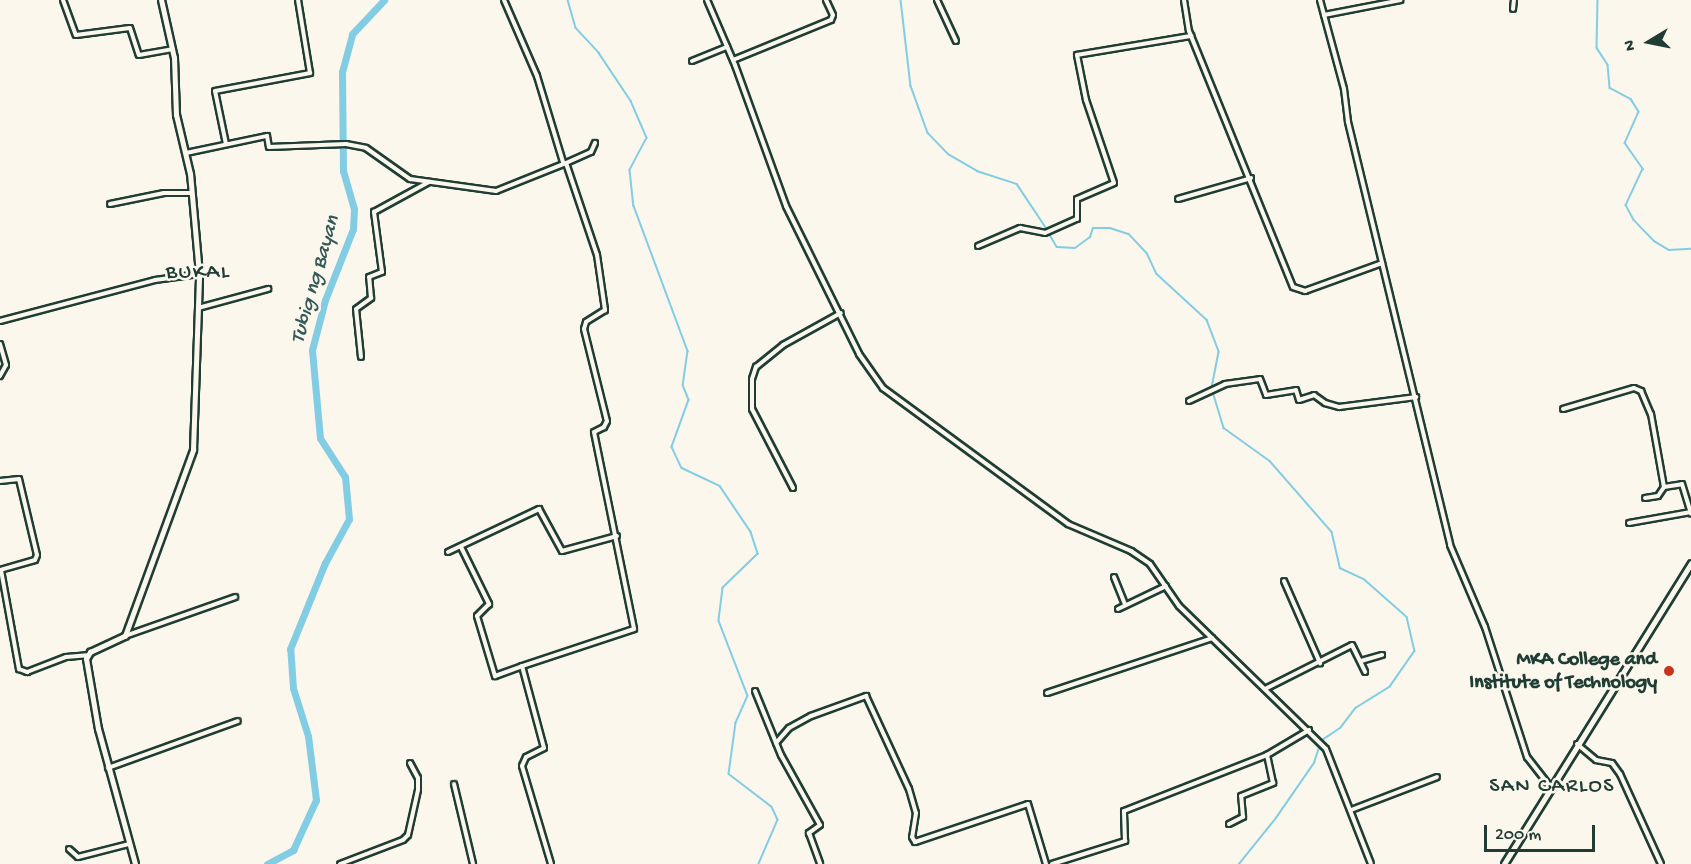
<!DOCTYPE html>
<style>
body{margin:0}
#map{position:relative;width:1691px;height:864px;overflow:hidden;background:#fbf7ec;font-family:"Gochi Hand",sans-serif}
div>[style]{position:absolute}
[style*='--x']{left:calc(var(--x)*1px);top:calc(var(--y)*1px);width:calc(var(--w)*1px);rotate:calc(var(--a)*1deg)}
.stream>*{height:1.5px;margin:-0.75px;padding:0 0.75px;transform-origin:0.75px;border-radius:0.75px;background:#83cde4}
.river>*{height:7px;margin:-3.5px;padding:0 3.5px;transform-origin:3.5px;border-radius:3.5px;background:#83cde4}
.roads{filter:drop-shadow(2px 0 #1f3d34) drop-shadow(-2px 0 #1f3d34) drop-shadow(0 2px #1f3d34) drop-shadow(0 -2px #1f3d34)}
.minor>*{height:4px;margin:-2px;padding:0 2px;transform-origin:2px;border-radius:2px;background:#fbf7ec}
.major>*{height:4.5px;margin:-2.25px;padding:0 2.25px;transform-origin:2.25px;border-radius:2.25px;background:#fbf7ec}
.dots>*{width:16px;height:16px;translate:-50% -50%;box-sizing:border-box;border:3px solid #fbf7ec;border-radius:50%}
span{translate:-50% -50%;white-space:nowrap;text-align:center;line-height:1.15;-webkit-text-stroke:5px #fbf7ec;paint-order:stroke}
.poi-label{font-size:20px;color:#1f3d34;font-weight:700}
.right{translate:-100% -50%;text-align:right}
.water-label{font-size:21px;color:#335a57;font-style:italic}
.quarter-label{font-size:22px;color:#1f3d34;letter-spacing:1.5px}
.north{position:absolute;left:1619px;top:12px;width:60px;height:60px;-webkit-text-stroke:4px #fbf7ec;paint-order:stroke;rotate:260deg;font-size:16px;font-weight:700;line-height:24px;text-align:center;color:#1f3d34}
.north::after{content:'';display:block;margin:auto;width:21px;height:27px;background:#1f3d34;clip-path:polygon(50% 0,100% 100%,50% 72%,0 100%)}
.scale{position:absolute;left:1484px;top:825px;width:111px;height:27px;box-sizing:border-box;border:3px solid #1f3d34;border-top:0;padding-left:8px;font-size:18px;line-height:21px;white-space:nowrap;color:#1f3d34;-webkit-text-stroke:4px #fbf7ec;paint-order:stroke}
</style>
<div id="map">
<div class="stream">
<div style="--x:568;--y:0;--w:29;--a:74"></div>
<div style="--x:576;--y:28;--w:34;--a:47"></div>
<div style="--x:599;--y:53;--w:58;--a:56.3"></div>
<div style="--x:631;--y:101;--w:40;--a:66.6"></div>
<div style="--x:647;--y:138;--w:36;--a:118"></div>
<div style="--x:630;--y:170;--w:36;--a:84"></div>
<div style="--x:634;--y:206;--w:155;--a:69.6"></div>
<div style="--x:688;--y:351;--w:34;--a:98"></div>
<div style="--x:683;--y:385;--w:16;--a:68"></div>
<div style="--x:689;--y:400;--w:50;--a:109.9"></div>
<div style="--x:672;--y:447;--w:23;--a:65"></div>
<div style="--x:682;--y:468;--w:42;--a:25.3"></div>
<div style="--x:720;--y:486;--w:55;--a:56"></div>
<div style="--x:751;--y:532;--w:23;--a:72"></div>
<div style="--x:758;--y:554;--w:49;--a:135.8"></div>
<div style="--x:723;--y:588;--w:33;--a:97"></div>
<div style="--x:719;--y:621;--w:80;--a:68.9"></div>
<div style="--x:748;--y:696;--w:30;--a:114"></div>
<div style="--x:736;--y:723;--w:51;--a:97.8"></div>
<div style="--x:729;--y:774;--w:54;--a:37.5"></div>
<div style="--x:772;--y:807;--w:14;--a:65"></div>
<div style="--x:778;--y:820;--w:48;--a:113.4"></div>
<div style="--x:901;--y:0;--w:87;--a:83.4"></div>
<div style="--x:911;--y:86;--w:50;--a:70.1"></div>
<div style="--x:928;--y:133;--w:29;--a:46"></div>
<div style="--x:948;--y:154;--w:34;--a:30"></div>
<div style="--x:977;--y:171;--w:42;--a:18"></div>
<div style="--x:1017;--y:184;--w:54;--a:56.3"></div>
<div style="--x:1598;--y:0;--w:48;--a:91.2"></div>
<div style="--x:1597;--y:48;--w:20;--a:57"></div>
<div style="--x:1608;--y:65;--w:23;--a:85"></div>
<div style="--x:1610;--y:88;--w:24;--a:28"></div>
<div style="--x:1631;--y:99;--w:15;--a:58"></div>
<div style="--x:1639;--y:112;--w:34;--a:114"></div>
<div style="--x:1625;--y:143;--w:32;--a:55"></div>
<div style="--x:1643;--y:169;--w:40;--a:115"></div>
<div style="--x:1626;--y:205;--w:17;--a:62"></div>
<div style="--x:1634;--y:220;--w:29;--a:46"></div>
<div style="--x:1654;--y:241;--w:17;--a:31"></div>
<div style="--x:1669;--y:250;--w:22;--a:-3"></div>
<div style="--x:1049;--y:233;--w:16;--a:60"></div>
<div style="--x:1057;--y:247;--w:18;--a:3"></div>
<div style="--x:1075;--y:248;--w:19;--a:-36"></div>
<div style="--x:1090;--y:237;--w:9;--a:-72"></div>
<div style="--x:1093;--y:228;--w:17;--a:0"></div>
<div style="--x:1110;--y:228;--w:20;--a:18"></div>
<div style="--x:1129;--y:234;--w:26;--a:47"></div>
<div style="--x:1147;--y:253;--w:23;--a:65"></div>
<div style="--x:1157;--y:274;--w:68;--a:42.6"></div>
<div style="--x:1207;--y:320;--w:34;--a:69"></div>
<div style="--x:1219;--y:352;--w:37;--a:101"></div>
<div style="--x:1213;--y:392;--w:38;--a:73"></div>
<div style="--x:1224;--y:428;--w:57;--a:35.7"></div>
<div style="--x:1270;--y:461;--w:94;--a:48.9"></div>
<div style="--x:1332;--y:532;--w:37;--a:77"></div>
<div style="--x:1340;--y:568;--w:26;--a:25"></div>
<div style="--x:1364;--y:579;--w:57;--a:41.5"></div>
<div style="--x:1407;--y:617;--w:35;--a:77"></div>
<div style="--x:1415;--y:651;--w:44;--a:124.8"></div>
<div style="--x:1390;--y:687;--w:40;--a:148"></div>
<div style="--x:1356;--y:708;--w:25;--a:127"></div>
<div style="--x:1341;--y:728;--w:22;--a:146"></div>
<div style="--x:1239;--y:864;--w:59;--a:-51.2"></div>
<div style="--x:1276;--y:818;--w:67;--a:-55.4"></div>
<div style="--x:1314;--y:763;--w:19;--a:-72"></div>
</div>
<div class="river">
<div style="--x:267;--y:864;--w:30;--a:-28"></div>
<div style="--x:293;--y:850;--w:55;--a:-65.3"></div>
<div style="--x:316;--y:800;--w:64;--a:-97.1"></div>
<div style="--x:308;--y:736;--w:50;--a:-107.4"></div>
<div style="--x:293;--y:688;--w:39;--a:-94"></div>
<div style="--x:290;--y:649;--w:93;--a:-67.9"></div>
<div style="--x:325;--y:563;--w:50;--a:-61.4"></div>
<div style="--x:349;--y:519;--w:42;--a:-95.4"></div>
<div style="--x:345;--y:477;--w:46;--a:-122.7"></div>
<div style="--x:320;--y:438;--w:88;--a:-95.2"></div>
<div style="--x:312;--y:350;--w:52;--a:-75.4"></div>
<div style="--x:325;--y:300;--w:76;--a:-68.5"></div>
<div style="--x:353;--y:229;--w:20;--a:-87"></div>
<div style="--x:354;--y:209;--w:40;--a:-106"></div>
<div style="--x:343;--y:171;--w:99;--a:-90.6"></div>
<div style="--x:342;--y:72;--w:39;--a:-75"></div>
<div style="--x:352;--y:34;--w:47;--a:-46.7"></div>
</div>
<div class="roads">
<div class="minor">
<div style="--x:63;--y:0;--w:37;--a:70"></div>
<div style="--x:76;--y:35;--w:54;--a:-7.4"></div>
<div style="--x:130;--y:28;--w:28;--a:72"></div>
<div style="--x:139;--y:55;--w:34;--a:-10"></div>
<div style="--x:504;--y:0;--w:83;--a:66.5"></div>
<div style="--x:537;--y:76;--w:90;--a:73.2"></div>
<div style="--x:707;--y:0;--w:71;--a:66.7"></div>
<div style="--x:735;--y:65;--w:150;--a:70.1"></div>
<div style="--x:786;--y:206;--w:165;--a:63.7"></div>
<div style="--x:859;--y:354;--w:42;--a:54.8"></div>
<div style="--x:883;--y:388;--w:230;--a:36.3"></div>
<div style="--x:1068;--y:524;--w:69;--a:23.2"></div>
<div style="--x:1131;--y:551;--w:23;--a:34"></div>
<div style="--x:1150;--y:564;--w:51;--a:55.4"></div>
<div style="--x:1179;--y:606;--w:205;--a:44.2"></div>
<div style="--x:1326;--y:749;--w:123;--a:68.6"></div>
<div style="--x:937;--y:0;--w:45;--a:65.1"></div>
<div style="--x:1184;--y:0;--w:31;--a:81"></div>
<div style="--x:1189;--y:31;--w:276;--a:67.9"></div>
<div style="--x:1293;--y:287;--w:13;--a:18"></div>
<div style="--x:1305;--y:291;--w:82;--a:-20"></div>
<div style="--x:1320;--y:0;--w:92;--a:74.9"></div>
<div style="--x:1344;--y:89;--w:33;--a:83"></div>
<div style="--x:1348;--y:122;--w:435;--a:76.4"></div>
<div style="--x:1450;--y:545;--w:89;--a:66.9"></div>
<div style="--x:1485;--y:627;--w:137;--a:72.1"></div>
<div style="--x:1527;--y:757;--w:39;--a:52"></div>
<div style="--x:1513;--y:9;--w:9;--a:-84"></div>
<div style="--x:1324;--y:15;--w:78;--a:-11"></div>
<div style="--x:733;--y:60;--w:106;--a:-22.2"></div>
<div style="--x:831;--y:20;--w:5;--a:-68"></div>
<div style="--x:833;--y:15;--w:17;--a:-115"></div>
<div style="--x:692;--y:61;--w:38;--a:-22"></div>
<div style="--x:226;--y:144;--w:54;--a:-101.7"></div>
<div style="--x:215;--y:91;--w:97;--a:-10.7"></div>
<div style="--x:310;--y:73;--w:74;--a:-99.3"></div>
<div style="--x:186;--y:153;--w:83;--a:-11.9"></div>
<div style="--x:267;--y:136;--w:11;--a:80"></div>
<div style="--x:269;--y:147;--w:77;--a:-2.2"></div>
<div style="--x:346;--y:144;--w:20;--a:11"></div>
<div style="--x:366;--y:148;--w:54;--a:35.2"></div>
<div style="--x:410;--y:179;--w:87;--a:7.9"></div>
<div style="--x:496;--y:191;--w:75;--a:-21.8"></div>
<div style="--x:566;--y:163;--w:97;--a:71.4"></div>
<div style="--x:597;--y:255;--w:56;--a:81.7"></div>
<div style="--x:605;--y:310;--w:22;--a:148"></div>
<div style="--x:586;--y:322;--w:7;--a:106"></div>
<div style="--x:584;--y:329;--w:95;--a:76"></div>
<div style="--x:607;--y:421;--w:7;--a:117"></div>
<div style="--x:604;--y:427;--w:11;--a:153"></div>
<div style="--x:594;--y:432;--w:201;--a:78.5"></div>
<div style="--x:634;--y:629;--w:118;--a:161.7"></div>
<div style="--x:522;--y:666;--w:85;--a:75"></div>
<div style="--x:544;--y:748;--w:20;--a:153"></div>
<div style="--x:526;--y:757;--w:10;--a:114"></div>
<div style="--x:522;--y:766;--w:102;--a:73.5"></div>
<div style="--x:566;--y:163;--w:27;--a:-24"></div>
<div style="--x:591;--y:152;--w:10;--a:-66"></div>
<div style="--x:1178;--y:199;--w:76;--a:-16"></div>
<div style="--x:110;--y:204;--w:55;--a:-11.5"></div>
<div style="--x:164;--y:193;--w:27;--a:0"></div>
<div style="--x:978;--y:246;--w:46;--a:-23.2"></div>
<div style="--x:1020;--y:228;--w:25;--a:11"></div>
<div style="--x:1045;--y:233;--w:35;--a:-24"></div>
<div style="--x:1077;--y:219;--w:20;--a:-90"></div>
<div style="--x:1077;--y:199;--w:40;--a:-23.4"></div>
<div style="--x:1114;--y:183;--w:88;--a:-108.6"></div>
<div style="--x:1086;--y:100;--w:46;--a:-101.3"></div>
<div style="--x:1077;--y:55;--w:116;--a:-9.5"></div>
<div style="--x:198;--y:308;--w:73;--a:-15.2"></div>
<div style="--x:0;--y:321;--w:160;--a:-14.8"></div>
<div style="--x:155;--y:280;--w:44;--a:-7.8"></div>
<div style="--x:0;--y:344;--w:22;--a:74"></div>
<div style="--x:6;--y:365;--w:13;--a:119"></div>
<div style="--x:361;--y:357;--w:48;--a:-95.9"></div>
<div style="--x:356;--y:309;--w:19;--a:-36"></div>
<div style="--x:371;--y:298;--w:21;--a:-95"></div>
<div style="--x:369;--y:277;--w:14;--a:-21"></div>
<div style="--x:382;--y:272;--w:61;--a:-97.6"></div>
<div style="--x:374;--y:212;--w:63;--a:-28.6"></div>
<div style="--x:1189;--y:401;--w:40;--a:-25"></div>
<div style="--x:1225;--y:384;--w:35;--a:-8"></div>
<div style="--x:1260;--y:379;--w:17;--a:69"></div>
<div style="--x:1266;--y:395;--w:30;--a:-9"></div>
<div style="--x:1296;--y:390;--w:10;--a:73"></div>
<div style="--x:1299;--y:400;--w:16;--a:-18"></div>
<div style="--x:1314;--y:395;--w:14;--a:36"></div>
<div style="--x:1325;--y:403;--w:15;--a:16"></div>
<div style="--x:1339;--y:407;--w:78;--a:-7.4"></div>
<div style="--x:1563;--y:409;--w:74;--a:-16.5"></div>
<div style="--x:1634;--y:388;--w:8;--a:23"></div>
<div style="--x:1641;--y:391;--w:25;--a:67"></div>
<div style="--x:1651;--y:414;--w:74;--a:79.9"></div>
<div style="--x:0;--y:481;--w:19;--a:-6"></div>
<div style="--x:19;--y:479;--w:78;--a:76.7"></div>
<div style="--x:37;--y:555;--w:5;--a:112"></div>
<div style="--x:35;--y:560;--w:35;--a:164"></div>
<div style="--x:1;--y:570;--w:101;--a:79.7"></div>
<div style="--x:19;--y:669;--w:9;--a:21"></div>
<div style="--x:27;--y:672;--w:42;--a:-21"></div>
<div style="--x:66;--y:657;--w:21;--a:-5"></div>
<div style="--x:793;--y:488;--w:89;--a:-117.4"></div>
<div style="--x:752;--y:409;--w:30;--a:-90"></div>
<div style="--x:752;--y:379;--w:13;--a:-72"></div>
<div style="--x:756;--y:367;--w:35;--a:-39"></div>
<div style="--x:783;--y:345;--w:66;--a:-28.9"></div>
<div style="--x:1645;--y:498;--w:13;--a:-9"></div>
<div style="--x:1658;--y:496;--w:11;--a:-56"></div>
<div style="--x:1664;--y:487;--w:18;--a:-9"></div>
<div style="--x:1682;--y:484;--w:31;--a:73"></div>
<div style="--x:1629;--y:523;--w:63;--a:-10.1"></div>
<div style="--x:461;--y:547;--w:64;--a:63.8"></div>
<div style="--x:489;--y:604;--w:17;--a:135"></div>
<div style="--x:477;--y:616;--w:63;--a:73.3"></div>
<div style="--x:495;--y:676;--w:29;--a:-20"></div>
<div style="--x:448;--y:552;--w:101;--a:-25.3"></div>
<div style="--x:539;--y:509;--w:48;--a:61.3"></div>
<div style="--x:562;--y:551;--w:57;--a:-15.3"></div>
<div style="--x:1114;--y:577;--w:29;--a:68"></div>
<div style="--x:1284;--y:581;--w:90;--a:66.3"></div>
<div style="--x:1118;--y:609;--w:53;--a:-25.6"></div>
<div style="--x:125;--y:636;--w:117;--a:-19.5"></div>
<div style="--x:1361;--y:661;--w:22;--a:-16"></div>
<div style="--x:1265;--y:689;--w:97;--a:-26.8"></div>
<div style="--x:1352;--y:645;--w:30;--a:64"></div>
<div style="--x:755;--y:691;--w:69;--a:67.9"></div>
<div style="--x:781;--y:755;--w:80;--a:60.9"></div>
<div style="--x:820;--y:825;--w:14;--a:144"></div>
<div style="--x:809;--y:833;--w:33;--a:70"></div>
<div style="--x:1047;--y:693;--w:174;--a:-18.4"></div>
<div style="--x:776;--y:743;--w:20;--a:-49"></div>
<div style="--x:789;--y:728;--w:25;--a:-29"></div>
<div style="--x:811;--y:716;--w:59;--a:-20"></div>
<div style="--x:866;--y:696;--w:102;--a:65.2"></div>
<div style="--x:909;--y:789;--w:25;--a:74"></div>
<div style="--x:916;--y:813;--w:24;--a:99"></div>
<div style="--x:912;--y:837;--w:6;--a:59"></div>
<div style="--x:915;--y:842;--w:119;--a:-18.6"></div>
<div style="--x:1028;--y:804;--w:63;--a:73.3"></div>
<div style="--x:1577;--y:744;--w:25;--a:40"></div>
<div style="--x:1596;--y:760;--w:16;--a:11"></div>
<div style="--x:1612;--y:763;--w:14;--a:54"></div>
<div style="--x:1620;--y:774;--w:99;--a:65.5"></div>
<div style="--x:108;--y:768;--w:138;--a:-19.9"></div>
<div style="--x:454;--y:784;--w:82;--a:76.6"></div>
<div style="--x:1351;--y:810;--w:92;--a:-21"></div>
<div style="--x:1229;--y:824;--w:16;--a:-27"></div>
<div style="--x:1243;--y:817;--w:21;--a:-95"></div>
<div style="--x:1241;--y:796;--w:35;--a:-22"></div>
<div style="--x:1273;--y:783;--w:29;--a:-102"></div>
<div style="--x:69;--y:849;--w:12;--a:42"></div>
<div style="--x:78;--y:857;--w:53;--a:-14.3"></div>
<div style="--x:340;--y:864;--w:67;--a:-20.9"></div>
<div style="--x:403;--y:840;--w:7;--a:-45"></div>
<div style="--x:408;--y:835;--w:46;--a:-77.5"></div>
<div style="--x:418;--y:790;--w:12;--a:-90"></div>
<div style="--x:418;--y:778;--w:17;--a:-118"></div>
<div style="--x:1052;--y:864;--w:77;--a:-17.5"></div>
<div style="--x:1125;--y:841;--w:30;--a:-92"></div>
<div style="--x:1124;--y:811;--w:154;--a:-21.4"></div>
<div style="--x:1267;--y:755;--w:49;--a:-30.8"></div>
</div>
<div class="major">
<div style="--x:135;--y:864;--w:140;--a:-105.3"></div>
<div style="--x:98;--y:729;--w:71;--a:-99.7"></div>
<div style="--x:86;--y:659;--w:8;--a:-60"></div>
<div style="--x:90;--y:652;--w:38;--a:-25"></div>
<div style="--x:125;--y:636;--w:198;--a:-69.9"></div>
<div style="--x:193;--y:450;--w:176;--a:-88"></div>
<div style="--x:199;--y:274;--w:100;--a:-95.1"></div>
<div style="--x:190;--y:174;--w:61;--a:-103.3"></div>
<div style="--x:176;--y:115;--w:57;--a:-92"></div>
<div style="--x:174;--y:58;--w:59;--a:-102.6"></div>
<div style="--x:1504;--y:864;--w:354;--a:-58.1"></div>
</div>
</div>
<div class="dots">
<div style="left:1669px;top:671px;background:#c8321e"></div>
</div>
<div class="poi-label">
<span class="right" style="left:1657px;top:672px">MKA College and<br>Institute of Technology</span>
</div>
<div class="water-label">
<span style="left:317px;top:280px;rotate:-74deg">Tubig ng Bayan</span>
</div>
<div class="quarter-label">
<span style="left:198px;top:274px">BUKAL</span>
<span style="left:1552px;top:788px">SAN CARLOS</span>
</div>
<div class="north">N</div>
<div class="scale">200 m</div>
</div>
